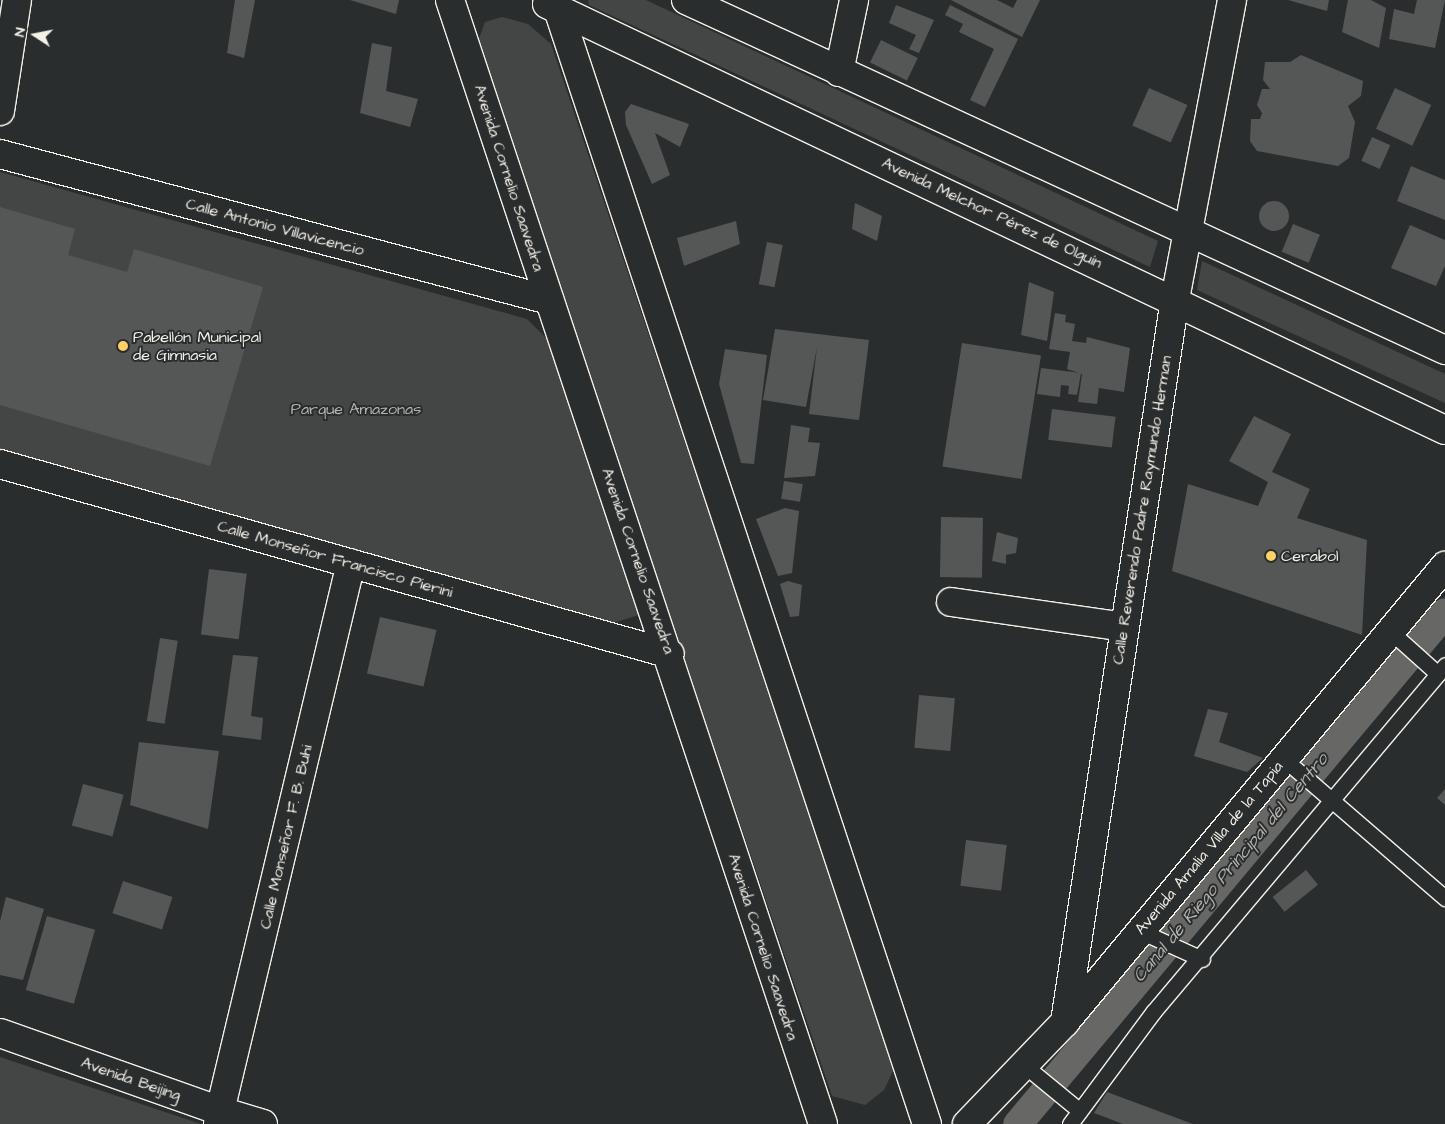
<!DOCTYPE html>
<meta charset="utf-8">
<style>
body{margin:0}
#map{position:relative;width:1445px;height:1124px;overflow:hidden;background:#2a2d2e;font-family:"Architects Daughter",sans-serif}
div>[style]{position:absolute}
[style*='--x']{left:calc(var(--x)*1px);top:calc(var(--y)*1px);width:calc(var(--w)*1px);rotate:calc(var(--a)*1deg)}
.green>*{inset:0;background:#444645}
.canal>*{height:29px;margin:-14.5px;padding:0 14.5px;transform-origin:14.5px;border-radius:14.5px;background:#676866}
.building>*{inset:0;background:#555756;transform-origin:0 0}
.round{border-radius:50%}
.roads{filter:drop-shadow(1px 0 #f4f1e8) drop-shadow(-1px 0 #f4f1e8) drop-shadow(0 1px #f4f1e8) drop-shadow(0 -1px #f4f1e8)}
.service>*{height:15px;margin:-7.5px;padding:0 7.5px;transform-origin:7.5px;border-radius:7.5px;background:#2a2d2e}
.minor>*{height:28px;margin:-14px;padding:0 14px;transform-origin:14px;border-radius:14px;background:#2a2d2e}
.tertiary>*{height:28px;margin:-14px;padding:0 14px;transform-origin:14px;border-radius:14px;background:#2a2d2e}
.dots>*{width:14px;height:14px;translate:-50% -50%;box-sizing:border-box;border:2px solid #2a2d2e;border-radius:50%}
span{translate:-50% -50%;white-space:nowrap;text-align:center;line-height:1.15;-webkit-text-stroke:4px #2a2d2e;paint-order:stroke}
.street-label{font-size:16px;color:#f4f1e8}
.poi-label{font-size:16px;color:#f4f1e8}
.left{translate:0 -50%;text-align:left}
.park-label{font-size:16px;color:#b6b5af}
.water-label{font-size:18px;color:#b5b3ae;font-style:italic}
.north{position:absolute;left:10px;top:10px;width:50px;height:50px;-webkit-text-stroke:4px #2a2d2e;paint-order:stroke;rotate:281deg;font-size:14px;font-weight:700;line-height:20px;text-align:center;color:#f4f1e8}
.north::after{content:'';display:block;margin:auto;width:18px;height:22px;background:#f4f1e8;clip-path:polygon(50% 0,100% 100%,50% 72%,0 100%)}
</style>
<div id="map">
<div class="green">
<div style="clip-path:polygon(588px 0,646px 0,1158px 241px,1150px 267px,589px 5px)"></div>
<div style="clip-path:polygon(502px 17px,528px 24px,551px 44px,895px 1067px,884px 1090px,865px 1105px,832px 1096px,477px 44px,485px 22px)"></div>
<div style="clip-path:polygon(0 172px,527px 319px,548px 340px,639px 615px,613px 623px,0 449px)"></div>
<div style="clip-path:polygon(1202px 261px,1445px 374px,1445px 403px,1197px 290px)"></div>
<div style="clip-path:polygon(0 1057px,201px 1124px,0 1124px)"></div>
</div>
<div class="canal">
<div style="--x:1017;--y:1124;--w:667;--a:-50.11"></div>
</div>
<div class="building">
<div style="clip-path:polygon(235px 0,255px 0,244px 58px,227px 53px)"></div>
<div style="clip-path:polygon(350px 0,399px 0,396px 14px)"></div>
<div style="clip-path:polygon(951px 0,997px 0,1013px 8px,1017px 0,1040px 0,1022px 37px)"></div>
<div style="clip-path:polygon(1288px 0,1329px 0,1327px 11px)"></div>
<div style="clip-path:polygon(1348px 0,1371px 0,1386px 8px,1379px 48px,1342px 32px)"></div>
<div style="clip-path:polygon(1417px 0,1445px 0,1435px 48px,1389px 39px,1394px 9px,1414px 14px)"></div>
<div style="clip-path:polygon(896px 5px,934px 20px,919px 53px,909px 49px,916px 35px,889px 23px)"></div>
<div style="clip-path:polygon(950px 5px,1018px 39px,985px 107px,970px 100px,994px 49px,959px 32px,963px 24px,945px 15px)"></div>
<div style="left:881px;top:40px;width:41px;height:25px;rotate:26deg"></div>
<div style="clip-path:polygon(372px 43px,392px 47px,386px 91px,418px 99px,410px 127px,360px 113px)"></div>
<div style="clip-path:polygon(1301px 55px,1363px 81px,1361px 96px,1348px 106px,1355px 122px,1349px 158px,1338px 166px,1257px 151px,1250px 141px,1251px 119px,1260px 119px,1262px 113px,1257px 105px,1262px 89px,1270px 89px,1263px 80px,1265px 62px,1290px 62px)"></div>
<div style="left:1149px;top:88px;width:42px;height:41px;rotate:24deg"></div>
<div style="left:1395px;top:88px;width:40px;height:45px;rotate:25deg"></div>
<div style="clip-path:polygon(631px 104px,689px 124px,680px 147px,655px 133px,670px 175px,652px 184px,626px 125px,625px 112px)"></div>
<div style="left:1372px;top:137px;width:20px;height:26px;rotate:24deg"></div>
<div style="clip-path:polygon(1411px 166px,1445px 180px,1445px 220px,1397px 201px)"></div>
<div class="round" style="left:1259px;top:201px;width:30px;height:30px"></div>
<div style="clip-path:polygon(855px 203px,882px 216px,877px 241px,852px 229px)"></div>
<div style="clip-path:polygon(0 207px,75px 229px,68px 255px,127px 272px,134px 249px,263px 287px,210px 466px,0 405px)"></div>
<div style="clip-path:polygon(736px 221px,740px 244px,684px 266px,677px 238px)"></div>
<div style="left:1293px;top:224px;width:29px;height:30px;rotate:22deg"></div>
<div style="clip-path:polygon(1410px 225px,1445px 240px,1445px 266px,1436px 286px,1391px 268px)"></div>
<div style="left:767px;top:242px;width:16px;height:43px;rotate:11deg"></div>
<div style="clip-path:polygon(1029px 282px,1054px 292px,1047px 341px,1021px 335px)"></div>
<div style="clip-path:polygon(1055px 313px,1066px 315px,1065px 322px,1075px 324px,1072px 341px,1086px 343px,1087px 337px,1130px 348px,1124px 392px,1099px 388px,1097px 404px,1078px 402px,1082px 374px,1067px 369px,1070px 352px,1049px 349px)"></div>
<div style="clip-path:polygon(775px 329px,869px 340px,859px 420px,809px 414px,817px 347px,806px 407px,763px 400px)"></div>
<div style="left:962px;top:343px;width:80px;height:125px;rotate:9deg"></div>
<div style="clip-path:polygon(725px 349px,767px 355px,754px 464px,741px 463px,719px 384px)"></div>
<div style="clip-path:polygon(1041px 368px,1081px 373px,1077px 395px,1068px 394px,1069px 386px,1061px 385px,1060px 397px,1037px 394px)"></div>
<div style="left:1052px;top:409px;width:64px;height:31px;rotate:7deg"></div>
<div style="clip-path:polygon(1254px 416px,1291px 434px,1272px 472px,1310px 489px,1297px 518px,1367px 540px,1362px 635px,1172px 571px,1188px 484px,1258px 506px,1268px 482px,1229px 461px)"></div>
<div style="clip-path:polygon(791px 425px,810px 428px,808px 442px,820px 443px,815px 476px,784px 478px)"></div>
<div style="left:784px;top:481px;width:19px;height:18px;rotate:9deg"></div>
<div style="clip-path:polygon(785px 508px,799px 511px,792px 573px,778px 576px,756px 519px)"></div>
<div style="left:941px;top:517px;width:42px;height:60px;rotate:1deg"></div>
<div style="clip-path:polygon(997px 532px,1018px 538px,1016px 553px,1006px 555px,1006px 564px,992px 561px)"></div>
<div style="left:209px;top:569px;width:38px;height:66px;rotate:7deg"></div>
<div style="clip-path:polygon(788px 581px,802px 585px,799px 616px,790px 617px,780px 584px)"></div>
<div style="left:380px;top:617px;width:58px;height:58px;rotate:13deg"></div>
<div style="left:160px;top:638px;width:18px;height:84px;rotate:9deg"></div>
<div style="clip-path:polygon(233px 655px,258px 657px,251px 716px,263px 718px,261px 740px,222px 735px)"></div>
<div style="left:919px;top:695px;width:36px;height:53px;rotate:5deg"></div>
<div style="clip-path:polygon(1208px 709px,1228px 713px,1219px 742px,1263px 758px,1247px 772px,1194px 756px)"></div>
<div style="clip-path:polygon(139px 742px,219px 751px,208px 829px,130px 805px)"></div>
<div style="left:83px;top:784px;width:42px;height:43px;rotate:15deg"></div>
<div style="clip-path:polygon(1445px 789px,1445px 805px,1437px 798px)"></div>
<div style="left:966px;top:840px;width:41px;height:46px;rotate:7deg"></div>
<div style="left:1306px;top:870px;width:19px;height:43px;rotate:51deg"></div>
<div style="left:123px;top:881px;width:52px;height:34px;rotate:18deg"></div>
<div style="clip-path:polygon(6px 897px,44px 909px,23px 980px,0 975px,0 921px)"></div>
<div style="left:47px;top:916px;width:50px;height:77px;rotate:16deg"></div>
<div style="clip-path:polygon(1107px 1092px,1193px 1124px,1123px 1124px,1094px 1113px)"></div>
</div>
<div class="roads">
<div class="service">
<div style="--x:1390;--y:631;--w:64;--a:41.9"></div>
<div style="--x:1284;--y:759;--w:213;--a:40.8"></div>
<div style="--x:1140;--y:931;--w:68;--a:24.3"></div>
<div style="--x:1024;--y:1065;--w:72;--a:39.4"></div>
<div style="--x:1070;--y:1124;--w:141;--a:-53.4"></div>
<div style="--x:1154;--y:1011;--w:452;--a:-49.9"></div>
</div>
<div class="minor">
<div style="--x:450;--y:0;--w:1184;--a:71.64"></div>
<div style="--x:555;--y:0;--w:1184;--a:71.69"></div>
<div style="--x:686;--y:0;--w:836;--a:24.76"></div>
<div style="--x:547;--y:4;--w:994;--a:25.38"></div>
<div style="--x:839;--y:72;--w:74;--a:-78.2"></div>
<div style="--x:0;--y:111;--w:112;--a:-81.3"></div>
<div style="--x:0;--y:154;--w:568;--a:14.89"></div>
<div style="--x:0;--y:464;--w:696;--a:15.83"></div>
<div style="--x:951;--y:602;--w:175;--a:8.2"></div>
<div style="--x:1065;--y:1022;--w:731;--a:-81.35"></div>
<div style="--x:1175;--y:299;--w:304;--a:-79.2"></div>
<div style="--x:263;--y:1124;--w:45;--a:-163.2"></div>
<div style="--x:220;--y:1111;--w:563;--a:-76.56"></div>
<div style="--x:967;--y:1124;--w:141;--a:-46.1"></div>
<div style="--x:1065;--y:1022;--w:594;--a:-50.19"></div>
</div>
<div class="tertiary">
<div style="--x:0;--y:1033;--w:233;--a:19.5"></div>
<div style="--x:220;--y:1111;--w:13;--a:99"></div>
</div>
</div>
<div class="dots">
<div style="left:123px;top:346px;background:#ffd166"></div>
<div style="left:1271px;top:556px;background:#ffd166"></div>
</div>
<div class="street-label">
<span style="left:509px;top:178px;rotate:72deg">Avenida Cornelio Saavedra</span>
<span style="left:992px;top:213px;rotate:25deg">Avenida Melchor Pérez de Olguín</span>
<span style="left:275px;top:227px;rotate:15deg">Calle Antonio Villavicencio</span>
<span style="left:1142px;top:510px;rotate:-81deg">Calle Reverendo Padre Raymundo Herman</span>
<span style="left:335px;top:559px;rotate:16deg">Calle Monseñor Francisco Pierini</span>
<span style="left:638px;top:561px;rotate:71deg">Avenida Cornelio Saavedra</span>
<span style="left:286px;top:837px;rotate:-77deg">Calle Monseñor F. B. Buhi</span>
<span style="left:1209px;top:848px;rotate:-50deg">Avenida Amalia Villa de la Tapia</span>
<span style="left:763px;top:947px;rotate:72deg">Avenida Cornelio Saavedra</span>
<span style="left:131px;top:1079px;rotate:19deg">Avenida Beijing</span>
</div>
<div class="poi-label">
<span class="left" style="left:133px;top:346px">Pabellón Municipal<br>de Gimnasia</span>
<span class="left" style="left:1281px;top:556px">Cerabol</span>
</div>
<div class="park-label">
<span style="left:356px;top:409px">Parque Amazonas</span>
</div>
<div class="water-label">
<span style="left:1231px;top:868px;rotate:-50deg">Canal de Riego Principal del Centro</span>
</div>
<div class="north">N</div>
</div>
